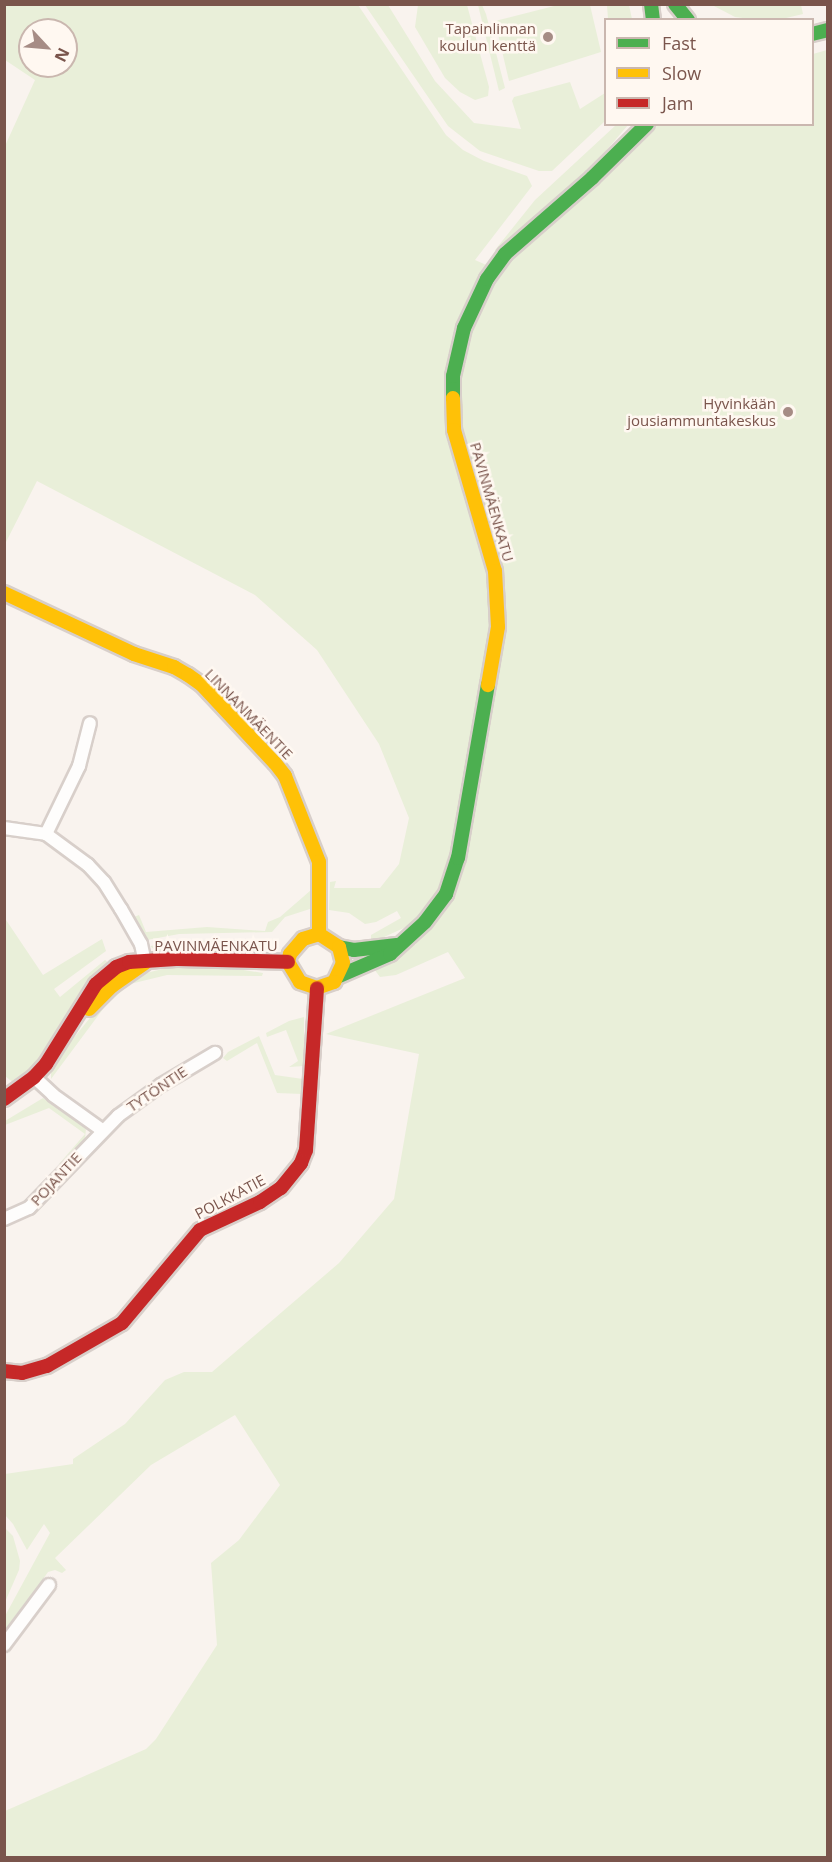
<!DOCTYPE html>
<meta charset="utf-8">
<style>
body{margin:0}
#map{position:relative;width:832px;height:1862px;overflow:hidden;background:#f9f3ee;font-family:"Open Sans",sans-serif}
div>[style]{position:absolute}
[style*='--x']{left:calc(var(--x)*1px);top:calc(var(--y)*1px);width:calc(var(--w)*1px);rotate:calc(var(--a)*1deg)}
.green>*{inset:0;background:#e9efd9}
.roads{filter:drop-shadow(2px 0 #d8cfca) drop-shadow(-2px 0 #d8cfca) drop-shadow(0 2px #d8cfca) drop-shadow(0 -2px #d8cfca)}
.street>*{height:12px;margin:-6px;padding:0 6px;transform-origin:6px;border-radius:6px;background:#fefdfc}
.fast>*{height:14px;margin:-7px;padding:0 7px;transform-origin:7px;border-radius:7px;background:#4caf50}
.slow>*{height:14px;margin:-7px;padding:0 7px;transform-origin:7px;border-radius:7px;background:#ffc107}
.jam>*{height:14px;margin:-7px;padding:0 7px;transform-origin:7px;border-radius:7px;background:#c62828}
.dots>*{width:16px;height:16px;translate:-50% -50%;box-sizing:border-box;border:3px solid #fff8f1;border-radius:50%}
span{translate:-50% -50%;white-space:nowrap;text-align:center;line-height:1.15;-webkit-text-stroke:5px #fff8f1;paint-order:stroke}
.poi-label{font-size:15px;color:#7a554c}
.right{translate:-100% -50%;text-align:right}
.street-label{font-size:15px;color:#7a554c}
.frame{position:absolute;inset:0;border:6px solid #7a554c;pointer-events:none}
.legend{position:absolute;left:604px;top:18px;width:210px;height:108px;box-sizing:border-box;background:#fff8f1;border:2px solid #cab7af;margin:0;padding:8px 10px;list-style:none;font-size:18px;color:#7a554c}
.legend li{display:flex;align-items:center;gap:12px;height:30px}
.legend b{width:30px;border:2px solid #cab7af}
.north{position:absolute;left:18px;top:18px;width:60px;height:60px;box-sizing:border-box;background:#fff8f1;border:2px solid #cab7af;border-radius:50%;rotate:116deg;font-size:16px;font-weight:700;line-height:24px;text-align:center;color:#7a554c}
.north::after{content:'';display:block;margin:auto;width:21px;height:27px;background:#a68c85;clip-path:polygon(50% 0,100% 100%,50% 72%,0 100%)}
</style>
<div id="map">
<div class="green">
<div style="clip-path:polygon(evenodd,5px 5px,358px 5px,446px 135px,463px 150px,484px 161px,527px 176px,532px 186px,475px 260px,502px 272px,525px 244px,600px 182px,655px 125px,812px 124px,813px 54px,827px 50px,827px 1857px,5px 1857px,5px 1811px,146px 1749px,156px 1739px,217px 1645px,211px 1563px,239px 1540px,280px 1485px,235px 1415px,151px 1465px,55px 1558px,66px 1570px,62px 1573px,55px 1570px,48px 1572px,5px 1634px,5px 1616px,50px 1533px,44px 1524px,27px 1550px,13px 1524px,5px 1515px,5px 1474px,73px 1464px,73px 1459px,125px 1424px,165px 1380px,184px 1372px,212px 1372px,339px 1263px,394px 1199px,419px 1054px,326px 1034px,465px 978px,448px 952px,396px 975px,380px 977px,374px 969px,416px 944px,406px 927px,371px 943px,371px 935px,401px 918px,397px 911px,376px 922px,365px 924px,349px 913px,329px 910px,330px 882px,336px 881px,334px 888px,380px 888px,399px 864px,409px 818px,379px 744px,317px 650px,255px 595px,37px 481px,5px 544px,5px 146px,35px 80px,5px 60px,5px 5px,30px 30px,66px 30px,66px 66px,30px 66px,30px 30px)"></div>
<div style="clip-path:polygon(365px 5px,388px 5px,435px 81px,474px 123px,521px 129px,512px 101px,514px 97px,570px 82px,580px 109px,605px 93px,605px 121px,552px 171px,539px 171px,480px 151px,448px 126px)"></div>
<div style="clip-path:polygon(418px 5px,467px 5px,489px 87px,488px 96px,475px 100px,460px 92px,445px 78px,415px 27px)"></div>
<div style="clip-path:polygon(478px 5px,482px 5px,486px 14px,505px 88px,499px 91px)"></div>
<div style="clip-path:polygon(558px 5px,590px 5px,601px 52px,509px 81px,495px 21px)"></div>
<div style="clip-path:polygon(607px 5px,629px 5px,632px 19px,608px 19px)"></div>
<div style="clip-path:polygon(712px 5px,801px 5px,803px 14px,782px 19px,750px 19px,735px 17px)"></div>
<div style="clip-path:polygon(616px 125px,628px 125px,593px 166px,509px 238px,496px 253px,495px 250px,535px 200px)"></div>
<div style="clip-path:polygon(316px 874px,313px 908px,285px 917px,272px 932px,179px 934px,147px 940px,134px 917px,139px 915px,146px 932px,207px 927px,265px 931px,268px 922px,280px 917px,311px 890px,311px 875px)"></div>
<div style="clip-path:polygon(4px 917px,43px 975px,102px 939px,106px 951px,54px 989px,60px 997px,105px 960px,110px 964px,36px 1066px,15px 1084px,5px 1076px)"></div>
<div style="clip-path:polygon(257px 940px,265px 943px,263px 951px,157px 952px,150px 946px,191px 941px)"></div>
<div style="clip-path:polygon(171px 967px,237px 969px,263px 973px,262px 976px,167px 975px,130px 984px,142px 974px)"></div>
<div style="clip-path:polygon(121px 984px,123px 990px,106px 1005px,51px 1079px,51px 1071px,68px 1045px,102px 1003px)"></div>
<div style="clip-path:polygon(304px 1017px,304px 1066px,289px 1067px,298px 1061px,286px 1030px,267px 1037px,266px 1033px,289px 1021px)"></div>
<div style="clip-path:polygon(259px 1036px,275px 1075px,303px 1079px,302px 1094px,277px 1093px,257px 1043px,227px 1061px,223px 1058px,228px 1052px)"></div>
<div style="clip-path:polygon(43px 1098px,86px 1128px,85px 1139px,61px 1166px,59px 1164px,85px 1134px,49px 1108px,5px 1125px,5px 1121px)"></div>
<div style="clip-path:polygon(5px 1528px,13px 1536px,20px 1561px,19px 1570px,5px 1602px)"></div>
</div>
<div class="roads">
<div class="street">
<div style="--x:4;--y:828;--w:42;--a:8.1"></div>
<div style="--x:46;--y:834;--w:52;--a:36.4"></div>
<div style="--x:88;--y:865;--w:23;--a:47"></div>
<div style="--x:104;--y:882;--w:32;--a:58"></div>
<div style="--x:121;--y:909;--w:40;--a:60.3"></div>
<div style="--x:141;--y:944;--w:19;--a:78"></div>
<div style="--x:46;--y:834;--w:76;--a:-64.1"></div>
<div style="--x:79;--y:766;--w:44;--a:-75.7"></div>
<div style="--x:34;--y:1077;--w:26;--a:43"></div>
<div style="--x:53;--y:1095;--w:60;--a:35.5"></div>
<div style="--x:4;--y:1219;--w:27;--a:-24"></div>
<div style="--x:29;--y:1208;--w:128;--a:-45.9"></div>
<div style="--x:118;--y:1116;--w:53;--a:-35.8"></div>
<div style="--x:161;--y:1085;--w:63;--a:-30.7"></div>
<div style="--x:4;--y:1645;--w:75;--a:-53.1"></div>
</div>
<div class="fast">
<div style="--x:651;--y:4;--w:16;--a:83"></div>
<div style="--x:675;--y:4;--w:21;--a:51"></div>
<div style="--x:812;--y:34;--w:16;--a:-14"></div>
<div style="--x:453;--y:398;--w:22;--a:-90"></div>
<div style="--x:453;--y:376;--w:49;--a:-77.1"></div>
<div style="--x:464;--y:328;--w:54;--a:-64.9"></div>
<div style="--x:487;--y:279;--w:31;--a:-54"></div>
<div style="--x:505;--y:254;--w:116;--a:-41.1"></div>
<div style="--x:592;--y:178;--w:77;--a:-44.5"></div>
<div style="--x:339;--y:947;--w:15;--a:11"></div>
<div style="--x:354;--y:950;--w:43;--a:-6.6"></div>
<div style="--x:339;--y:976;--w:56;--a:-23.3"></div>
<div style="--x:390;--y:954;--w:47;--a:-42.4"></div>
<div style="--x:425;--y:922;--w:35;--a:-53"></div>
<div style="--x:446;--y:894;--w:38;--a:-72"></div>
<div style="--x:458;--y:858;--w:176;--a:-80.2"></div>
</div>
<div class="slow">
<div style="--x:453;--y:398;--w:32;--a:88"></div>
<div style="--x:454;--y:430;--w:147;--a:73.8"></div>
<div style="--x:495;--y:571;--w:56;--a:86.9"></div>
<div style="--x:498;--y:627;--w:59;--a:99.8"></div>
<div style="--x:4;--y:593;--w:144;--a:25.1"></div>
<div style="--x:134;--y:654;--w:42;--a:18"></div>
<div style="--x:174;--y:667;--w:16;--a:30"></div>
<div style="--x:188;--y:675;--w:16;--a:35"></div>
<div style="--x:201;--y:684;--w:108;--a:46.9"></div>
<div style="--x:275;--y:763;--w:16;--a:52"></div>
<div style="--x:285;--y:776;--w:92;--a:68.4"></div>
<div style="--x:319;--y:862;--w:72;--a:90"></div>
<div style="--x:319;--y:934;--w:24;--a:33"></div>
<div style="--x:339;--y:947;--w:16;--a:76"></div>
<div style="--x:343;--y:963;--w:21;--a:115"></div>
<div style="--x:334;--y:982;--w:18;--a:161"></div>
<div style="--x:317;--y:988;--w:18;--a:-161"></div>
<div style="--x:300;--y:982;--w:23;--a:-121"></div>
<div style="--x:288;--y:962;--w:8;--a:-76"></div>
<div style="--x:290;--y:954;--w:20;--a:-49"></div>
<div style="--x:303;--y:939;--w:17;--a:-17"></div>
<div style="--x:89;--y:1009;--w:33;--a:-45"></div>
<div style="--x:112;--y:986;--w:40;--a:-34.9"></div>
</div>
<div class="jam">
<div style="--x:4;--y:1099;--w:37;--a:-36"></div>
<div style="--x:34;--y:1077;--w:18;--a:-47"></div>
<div style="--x:46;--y:1064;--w:94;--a:-58"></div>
<div style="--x:96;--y:984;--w:26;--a:-40"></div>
<div style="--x:116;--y:967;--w:14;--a:-21"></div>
<div style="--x:129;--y:962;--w:47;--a:-3.7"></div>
<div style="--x:176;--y:959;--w:112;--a:1.5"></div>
<div style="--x:4;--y:1371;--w:18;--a:6"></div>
<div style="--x:22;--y:1373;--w:26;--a:-16"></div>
<div style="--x:47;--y:1366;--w:86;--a:-29.8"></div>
<div style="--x:122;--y:1323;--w:121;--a:-50"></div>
<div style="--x:200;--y:1230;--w:66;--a:-25"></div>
<div style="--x:260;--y:1202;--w:25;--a:-34"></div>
<div style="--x:281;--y:1188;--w:32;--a:-51"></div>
<div style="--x:301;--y:1163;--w:14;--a:-69"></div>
<div style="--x:306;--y:1150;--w:162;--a:-86.1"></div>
</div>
</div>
<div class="dots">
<div style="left:548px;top:37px;background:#a68c85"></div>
<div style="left:788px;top:412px;background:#a68c85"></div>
</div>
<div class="poi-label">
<span class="right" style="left:536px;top:37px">Tapainlinnan<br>koulun kenttä</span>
<span class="right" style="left:776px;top:412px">Hyvinkään<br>jousiammuntakeskus</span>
</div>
<div class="street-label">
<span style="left:492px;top:502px;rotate:74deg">PAVINMÄENKATU</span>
<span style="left:249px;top:714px;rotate:46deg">LINNANMÄENTIE</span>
<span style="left:216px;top:946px">PAVINMÄENKATU</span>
<span style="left:157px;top:1089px;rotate:-34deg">TYTÖNTIE</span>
<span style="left:56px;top:1179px;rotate:-47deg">POJANTIE</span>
<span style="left:230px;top:1197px;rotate:-28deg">POLKKATIE</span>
</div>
<div class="frame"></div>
<ul class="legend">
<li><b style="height:8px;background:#4caf50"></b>Fast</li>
<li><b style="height:8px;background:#ffc107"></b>Slow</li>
<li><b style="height:8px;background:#c62828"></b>Jam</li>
</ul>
<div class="north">N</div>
</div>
